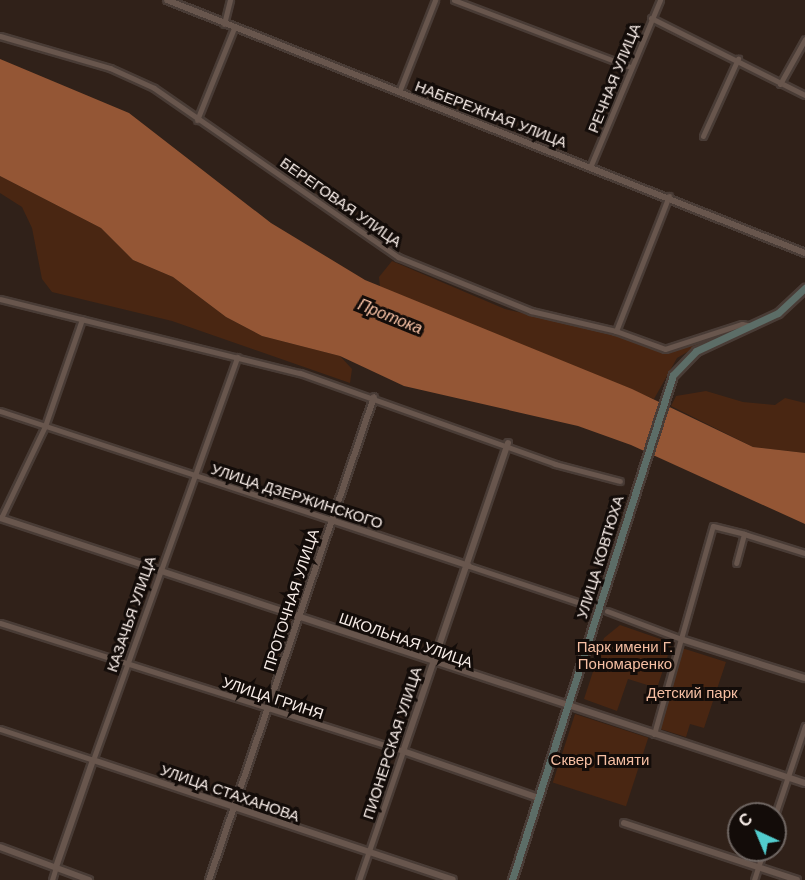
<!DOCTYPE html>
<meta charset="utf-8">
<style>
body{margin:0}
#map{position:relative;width:805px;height:880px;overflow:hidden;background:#302119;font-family:Helvetica,sans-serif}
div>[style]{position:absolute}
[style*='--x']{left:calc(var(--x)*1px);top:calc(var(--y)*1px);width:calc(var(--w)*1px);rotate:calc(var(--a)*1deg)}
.green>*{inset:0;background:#492612;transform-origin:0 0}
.water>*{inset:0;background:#945635}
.roads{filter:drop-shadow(2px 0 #493c36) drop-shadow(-2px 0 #493c36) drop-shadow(0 2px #493c36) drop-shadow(0 -2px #493c36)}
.minor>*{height:5px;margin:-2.5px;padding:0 2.5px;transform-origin:2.5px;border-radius:2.5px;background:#68564d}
.tertiary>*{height:6px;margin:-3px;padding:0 3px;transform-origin:3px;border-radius:3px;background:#68564d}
.secondary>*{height:7px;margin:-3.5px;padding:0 3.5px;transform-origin:3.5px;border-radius:3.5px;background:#5c6d67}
span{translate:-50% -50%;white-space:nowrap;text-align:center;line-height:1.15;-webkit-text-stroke:6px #130c09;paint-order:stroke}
.street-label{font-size:15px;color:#f8ede8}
.park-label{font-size:15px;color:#f6bfa3}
.water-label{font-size:16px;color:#fdc6a9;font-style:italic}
.north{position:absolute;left:727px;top:802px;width:60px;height:60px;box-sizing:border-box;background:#130c09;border:2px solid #6f6662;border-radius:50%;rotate:316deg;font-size:16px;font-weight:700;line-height:24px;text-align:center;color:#f8ede8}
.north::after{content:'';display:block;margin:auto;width:21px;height:27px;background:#52cdce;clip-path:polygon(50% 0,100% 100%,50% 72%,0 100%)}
</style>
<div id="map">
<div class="green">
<div style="clip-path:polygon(0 176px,101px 228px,133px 260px,173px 277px,226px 317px,262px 336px,340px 356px,352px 369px,350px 383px,172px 321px,52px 292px,42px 279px,32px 228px,22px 207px,0 193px)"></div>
<div style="clip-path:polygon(392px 261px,505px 309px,615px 334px,667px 354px,711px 338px,677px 358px,654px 399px,380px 287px,379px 277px)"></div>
<div style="clip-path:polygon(706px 391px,743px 402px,775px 405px,785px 398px,805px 403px,805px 453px,753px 447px,671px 406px,676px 396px)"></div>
<div style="clip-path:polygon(620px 625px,672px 643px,657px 688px,628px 679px,617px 711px,584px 699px,604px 638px)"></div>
<div style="clip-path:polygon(682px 648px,726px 662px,704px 728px,690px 724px,686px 737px,657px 728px)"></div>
<div style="left:575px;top:714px;width:77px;height:72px;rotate:18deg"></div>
</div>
<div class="water">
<div style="clip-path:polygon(0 59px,129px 113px,271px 223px,365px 280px,632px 389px,753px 447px,805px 453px,805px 524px,631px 445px,578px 426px,404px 386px,340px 356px,262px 336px,226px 317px,173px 277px,133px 260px,101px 228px,0 176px)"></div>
</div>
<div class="roads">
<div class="minor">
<div style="--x:454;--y:0;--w:188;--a:20.8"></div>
<div style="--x:651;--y:18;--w:172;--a:26.6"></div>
<div style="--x:224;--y:24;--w:25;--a:-76"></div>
<div style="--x:0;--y:36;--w:115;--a:16.2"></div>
<div style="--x:110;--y:68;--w:48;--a:24.4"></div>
<div style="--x:154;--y:88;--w:297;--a:34.7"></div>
<div style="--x:398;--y:257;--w:144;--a:22.1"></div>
<div style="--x:531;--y:311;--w:87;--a:13.2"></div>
<div style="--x:616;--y:331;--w:52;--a:20.2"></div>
<div style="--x:665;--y:349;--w:81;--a:-18"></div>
<div style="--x:742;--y:324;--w:10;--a:11"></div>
<div style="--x:780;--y:84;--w:51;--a:-60.9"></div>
<div style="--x:399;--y:92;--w:99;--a:-68.6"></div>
<div style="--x:197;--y:120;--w:99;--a:-68.1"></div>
<div style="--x:703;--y:136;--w:85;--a:-65.6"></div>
<div style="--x:591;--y:165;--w:179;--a:-67.3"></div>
<div style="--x:0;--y:299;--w:309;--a:13.9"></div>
<div style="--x:300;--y:373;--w:271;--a:19.6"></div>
<div style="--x:555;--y:464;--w:67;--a:14.7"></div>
<div style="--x:616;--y:331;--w:145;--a:-68.6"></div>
<div style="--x:0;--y:411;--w:348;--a:18.2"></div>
<div style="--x:1;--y:518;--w:102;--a:-64.4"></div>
<div style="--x:45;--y:426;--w:113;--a:-70.9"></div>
<div style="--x:744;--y:534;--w:64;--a:17.3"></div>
<div style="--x:469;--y:566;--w:123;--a:18.4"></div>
<div style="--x:607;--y:611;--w:79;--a:20.7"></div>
<div style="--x:0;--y:623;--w:423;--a:17.6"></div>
<div style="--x:403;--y:751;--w:136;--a:108.8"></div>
<div style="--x:0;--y:729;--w:98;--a:18.4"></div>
<div style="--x:93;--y:760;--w:428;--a:-70.3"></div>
<div style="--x:654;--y:734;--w:216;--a:-74.2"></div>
<div style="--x:713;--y:526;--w:32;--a:14"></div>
<div style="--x:744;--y:534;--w:30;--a:105"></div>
<div style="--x:775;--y:815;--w:94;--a:-71.4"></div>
<div style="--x:52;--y:880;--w:14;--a:-73"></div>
<div style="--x:754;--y:880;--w:32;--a:-72"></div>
</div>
<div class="tertiary">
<div style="--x:167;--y:0;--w:686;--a:21.63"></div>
<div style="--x:508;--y:443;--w:325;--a:108.8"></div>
<div style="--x:403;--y:751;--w:144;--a:19.1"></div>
<div style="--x:0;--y:518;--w:847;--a:18.22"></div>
<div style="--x:331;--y:520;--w:145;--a:18.4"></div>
<div style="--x:681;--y:639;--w:130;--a:17.5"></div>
<div style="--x:624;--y:823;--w:182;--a:18.2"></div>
<div style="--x:0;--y:847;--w:95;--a:20.3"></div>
<div style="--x:56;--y:867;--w:113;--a:-70.9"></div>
<div style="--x:93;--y:760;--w:379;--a:18.4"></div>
<div style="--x:209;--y:880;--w:510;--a:-71.14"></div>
</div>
<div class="secondary">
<div style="--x:512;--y:880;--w:530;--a:-72.32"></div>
<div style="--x:673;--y:375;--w:33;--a:-46"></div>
<div style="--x:696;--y:351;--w:90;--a:-24.9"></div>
<div style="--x:778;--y:313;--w:37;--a:-43"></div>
</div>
</div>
<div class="street-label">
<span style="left:614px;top:78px;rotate:-68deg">РЕЧНАЯ УЛИЦА</span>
<span style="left:491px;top:114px;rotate:21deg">НАБЕРЕЖНАЯ УЛИЦА</span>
<span style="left:341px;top:202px;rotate:35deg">БЕРЕГОВАЯ УЛИЦА</span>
<span style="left:297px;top:496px;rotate:18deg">УЛИЦА ДЗЕРЖИНСКОГО</span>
<span style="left:600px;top:557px;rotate:-73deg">УЛИЦА КОВТЮХА</span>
<span style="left:291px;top:600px;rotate:-72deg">ПРОТОЧНАЯ УЛИЦА</span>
<span style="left:131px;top:614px;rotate:-71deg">КАЗАЧЬЯ УЛИЦА</span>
<span style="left:406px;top:640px;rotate:19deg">ШКОЛЬНАЯ УЛИЦА</span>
<span style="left:273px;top:698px;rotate:18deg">УЛИЦА ГРИНЯ</span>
<span style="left:392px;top:743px;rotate:-72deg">ПИОНЕРСКАЯ УЛИЦА</span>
<span style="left:230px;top:793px;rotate:19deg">УЛИЦА СТАХАНОВА</span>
</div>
<div class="park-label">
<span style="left:625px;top:655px">Парк имени Г.<br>Пономаренко</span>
<span style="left:692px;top:693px">Детский парк</span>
<span style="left:600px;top:760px">Сквер Памяти</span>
</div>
<div class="water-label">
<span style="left:390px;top:317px;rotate:22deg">Протока</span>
</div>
<div class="north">С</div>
</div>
